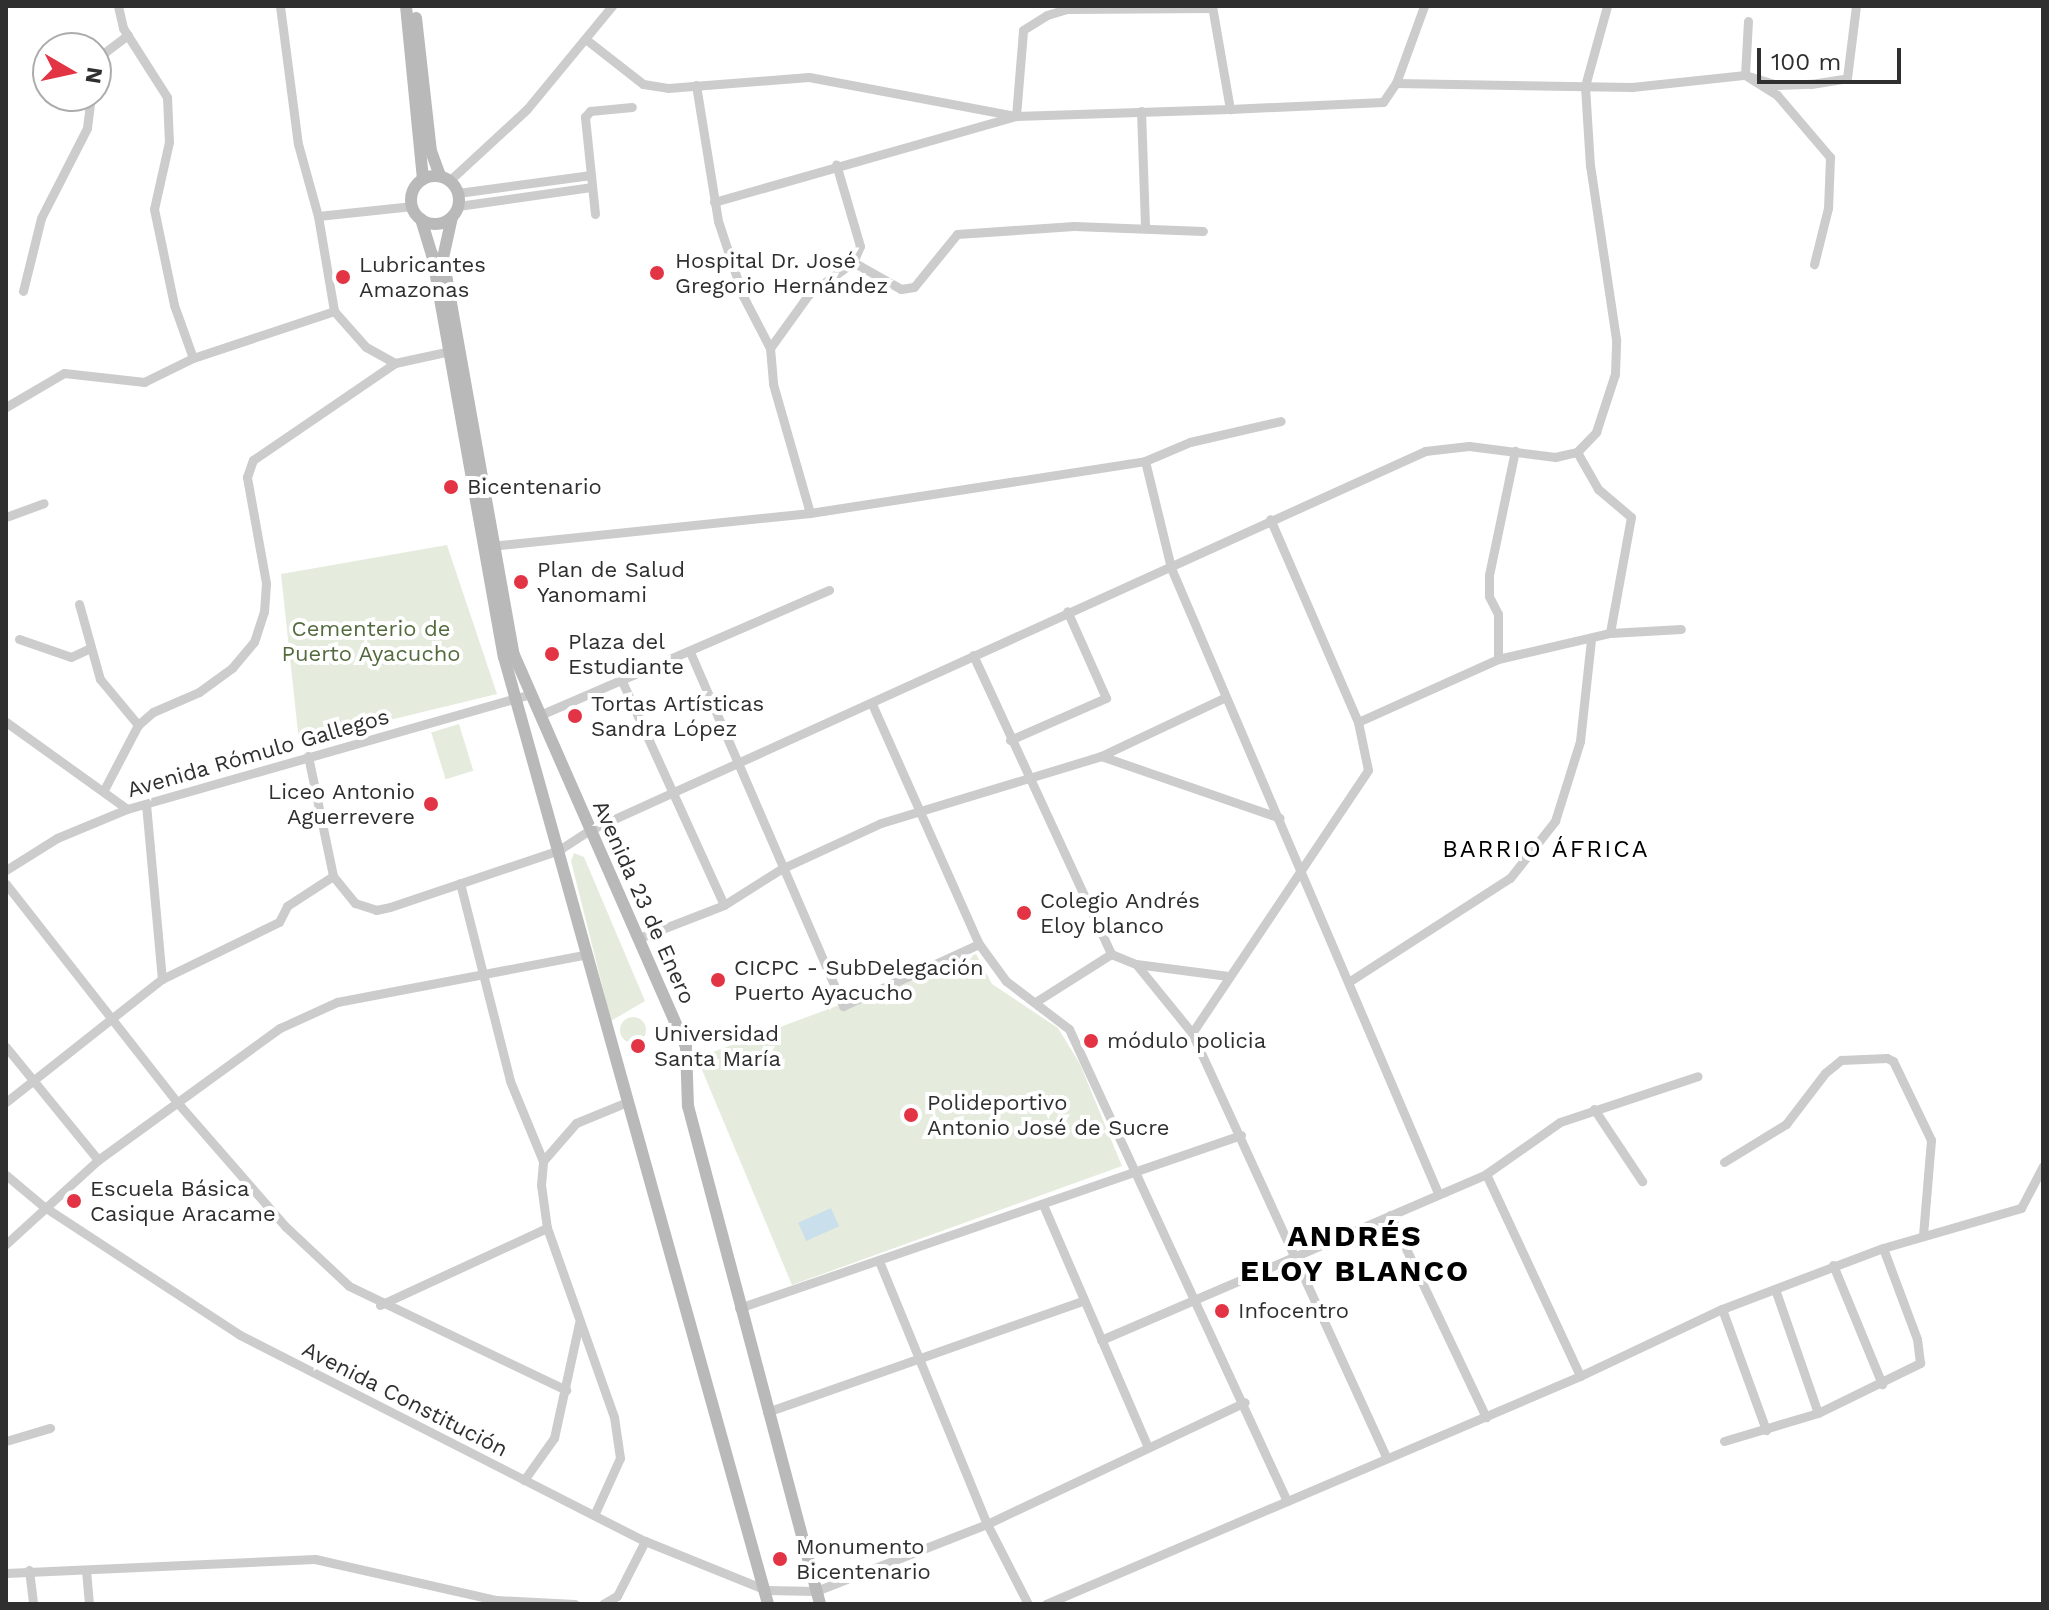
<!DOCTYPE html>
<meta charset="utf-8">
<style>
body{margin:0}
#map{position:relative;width:2049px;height:1610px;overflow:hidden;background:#fff;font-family:"Work Sans",sans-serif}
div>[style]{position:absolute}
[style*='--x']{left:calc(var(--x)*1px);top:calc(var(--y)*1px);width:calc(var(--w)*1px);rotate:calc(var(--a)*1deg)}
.green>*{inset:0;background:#e5ecdd;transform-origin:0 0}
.round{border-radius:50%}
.water>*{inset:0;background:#c9dfeb;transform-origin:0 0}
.minor>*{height:9px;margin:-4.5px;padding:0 4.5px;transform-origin:4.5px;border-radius:4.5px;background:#ccc}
.secondary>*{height:12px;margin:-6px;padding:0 6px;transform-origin:6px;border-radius:6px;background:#b9b9b9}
.secondary>.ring{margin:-6px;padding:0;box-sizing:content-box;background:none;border:12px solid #b9b9b9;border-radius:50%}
.dots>*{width:22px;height:22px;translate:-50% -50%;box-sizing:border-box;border:4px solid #fff;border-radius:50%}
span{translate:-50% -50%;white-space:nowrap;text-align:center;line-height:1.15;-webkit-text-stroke:8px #fff;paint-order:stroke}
.poi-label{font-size:22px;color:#2f2f2f}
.left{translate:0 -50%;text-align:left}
.right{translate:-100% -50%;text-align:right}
.park-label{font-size:22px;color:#536a3d}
.street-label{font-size:22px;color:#2f2f2f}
.neighbourhood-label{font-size:24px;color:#000;letter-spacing:2px}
.district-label{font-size:30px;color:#000;font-weight:700;letter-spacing:2px}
.frame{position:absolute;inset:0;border:8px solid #2f2f2f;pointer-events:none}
.north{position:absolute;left:32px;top:32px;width:80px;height:80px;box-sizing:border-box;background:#fff;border:2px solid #acacac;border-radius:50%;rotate:99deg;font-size:22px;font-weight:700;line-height:32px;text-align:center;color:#2f2f2f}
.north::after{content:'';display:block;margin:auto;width:28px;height:36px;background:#e23444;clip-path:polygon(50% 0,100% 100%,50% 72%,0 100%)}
.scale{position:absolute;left:1757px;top:48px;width:144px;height:36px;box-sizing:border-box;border:4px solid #2f2f2f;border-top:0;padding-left:10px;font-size:24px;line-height:28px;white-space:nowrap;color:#2f2f2f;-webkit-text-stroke:6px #fff;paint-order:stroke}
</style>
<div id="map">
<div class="green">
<div style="clip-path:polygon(447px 545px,497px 694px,299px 742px,281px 574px)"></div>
<div style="left:459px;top:724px;width:49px;height:29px;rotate:73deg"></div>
<div style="clip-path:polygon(574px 853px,584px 857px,645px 1001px,611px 1021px,571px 861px)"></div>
<div style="clip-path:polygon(976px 954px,992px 984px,1058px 1028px,1080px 1064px,1122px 1166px,792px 1285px,697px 1058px)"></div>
<div class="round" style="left:620px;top:1017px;width:26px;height:26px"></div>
</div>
<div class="water">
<div style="left:831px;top:1208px;width:20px;height:36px;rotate:66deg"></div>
</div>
<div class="minor">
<div style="--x:118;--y:6;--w:23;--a:77"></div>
<div style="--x:123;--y:28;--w:82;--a:57.5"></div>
<div style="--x:167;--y:97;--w:45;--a:87.5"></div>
<div style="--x:169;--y:142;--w:69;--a:102.6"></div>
<div style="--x:154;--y:209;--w:98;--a:78.2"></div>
<div style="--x:174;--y:305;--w:56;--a:70.3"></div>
<div style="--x:280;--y:6;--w:139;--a:82.6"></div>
<div style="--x:298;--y:144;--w:75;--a:74.5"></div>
<div style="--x:318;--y:216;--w:96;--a:80.4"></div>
<div style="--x:334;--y:311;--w:48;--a:48.4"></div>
<div style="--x:366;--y:347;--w:33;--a:29"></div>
<div style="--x:1212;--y:6;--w:105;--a:80.1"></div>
<div style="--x:1748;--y:21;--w:54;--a:93.2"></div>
<div style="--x:1745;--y:75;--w:34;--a:17"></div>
<div style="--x:1777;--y:85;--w:34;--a:-2"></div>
<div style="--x:1811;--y:84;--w:36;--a:-9"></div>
<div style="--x:1847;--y:78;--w:73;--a:-82.9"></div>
<div style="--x:588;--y:41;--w:70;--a:38"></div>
<div style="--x:643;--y:84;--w:25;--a:9"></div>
<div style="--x:668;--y:88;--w:141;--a:-4.5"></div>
<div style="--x:809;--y:77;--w:211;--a:10.7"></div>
<div style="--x:1016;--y:116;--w:214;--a:-1.9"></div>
<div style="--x:1230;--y:109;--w:153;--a:-2.6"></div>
<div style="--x:1383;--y:102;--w:23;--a:-56"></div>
<div style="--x:1396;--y:83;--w:82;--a:-70"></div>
<div style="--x:96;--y:59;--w:40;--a:-37"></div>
<div style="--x:1396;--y:83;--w:236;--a:1"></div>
<div style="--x:1632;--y:87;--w:114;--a:-6.1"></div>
<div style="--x:1745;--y:75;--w:38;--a:32"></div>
<div style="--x:1777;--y:95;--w:82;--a:49.5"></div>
<div style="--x:1830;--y:157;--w:51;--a:92.2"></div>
<div style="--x:1828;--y:208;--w:58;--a:104"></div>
<div style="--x:696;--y:85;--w:138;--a:80.8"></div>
<div style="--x:718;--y:221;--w:79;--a:71.6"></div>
<div style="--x:743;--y:296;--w:59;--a:62.6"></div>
<div style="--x:770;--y:348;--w:36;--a:85"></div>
<div style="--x:773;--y:384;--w:134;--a:74"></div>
<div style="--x:1141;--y:111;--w:115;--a:88"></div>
<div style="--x:449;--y:181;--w:106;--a:-42.7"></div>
<div style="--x:527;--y:109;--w:134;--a:-50.5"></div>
<div style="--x:458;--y:193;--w:134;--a:-7.7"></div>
<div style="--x:714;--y:202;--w:314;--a:-15.9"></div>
<div style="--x:1016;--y:116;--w:86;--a:-85.3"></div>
<div style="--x:1023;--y:30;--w:28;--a:-32"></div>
<div style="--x:1047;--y:15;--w:21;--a:-17"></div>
<div style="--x:1067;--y:9;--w:145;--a:-0.4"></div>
<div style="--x:458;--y:206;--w:134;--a:-8.1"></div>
<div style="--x:595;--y:214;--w:98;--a:-95.9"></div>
<div style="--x:585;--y:117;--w:8;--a:-50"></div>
<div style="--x:590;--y:111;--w:42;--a:-5.4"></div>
<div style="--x:318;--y:216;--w:95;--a:-6.1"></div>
<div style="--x:853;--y:262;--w:55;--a:29.4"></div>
<div style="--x:901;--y:289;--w:13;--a:-9"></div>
<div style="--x:914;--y:287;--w:68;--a:-50.9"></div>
<div style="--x:957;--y:234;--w:117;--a:-3.9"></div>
<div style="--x:1074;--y:226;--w:129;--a:2.2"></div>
<div style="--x:23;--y:291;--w:75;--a:-76.1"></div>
<div style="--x:41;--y:218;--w:101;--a:-62.9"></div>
<div style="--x:87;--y:128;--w:32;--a:-83"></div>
<div style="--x:770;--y:348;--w:67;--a:-54.2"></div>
<div style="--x:809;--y:294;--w:54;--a:-36"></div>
<div style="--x:853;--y:262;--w:17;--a:-66"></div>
<div style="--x:860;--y:246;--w:85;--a:-106.3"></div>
<div style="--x:6;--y:407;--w:67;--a:-30.4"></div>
<div style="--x:64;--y:373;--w:81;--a:6.4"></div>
<div style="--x:144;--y:382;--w:55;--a:-26.1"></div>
<div style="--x:193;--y:358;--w:149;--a:-18.4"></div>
<div style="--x:1577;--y:452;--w:43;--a:60.4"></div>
<div style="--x:1598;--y:489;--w:43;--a:40.3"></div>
<div style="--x:1631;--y:517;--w:118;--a:100.3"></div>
<div style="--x:1145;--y:461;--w:110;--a:76.3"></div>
<div style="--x:1171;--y:568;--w:680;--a:66.87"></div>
<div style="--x:6;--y:517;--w:40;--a:-20.2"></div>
<div style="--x:490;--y:546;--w:322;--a:-5.9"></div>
<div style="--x:810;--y:513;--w:339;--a:-8.8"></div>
<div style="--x:1145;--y:461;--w:49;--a:-22.9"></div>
<div style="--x:1190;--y:442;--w:93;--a:-13"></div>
<div style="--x:79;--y:604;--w:78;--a:74.4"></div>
<div style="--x:100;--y:679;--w:60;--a:50.4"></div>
<div style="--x:19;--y:639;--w:55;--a:19.1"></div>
<div style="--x:71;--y:657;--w:21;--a:-25"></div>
<div style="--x:690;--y:652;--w:386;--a:66.6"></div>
<div style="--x:843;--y:1006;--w:149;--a:-24.5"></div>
<div style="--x:973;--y:655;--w:329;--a:65.2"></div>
<div style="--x:1111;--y:954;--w:27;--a:22"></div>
<div style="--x:1136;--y:964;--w:93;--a:7.4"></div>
<div style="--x:1498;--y:659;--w:45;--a:-90"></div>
<div style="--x:1498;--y:614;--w:20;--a:-117"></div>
<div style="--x:1489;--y:596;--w:21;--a:-90"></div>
<div style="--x:1489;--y:575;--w:127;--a:-78.2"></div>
<div style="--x:621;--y:679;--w:248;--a:65.5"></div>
<div style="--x:872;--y:704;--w:263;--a:66"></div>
<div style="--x:979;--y:944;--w:46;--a:53.9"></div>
<div style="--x:1006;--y:981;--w:79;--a:37.3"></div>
<div style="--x:1069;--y:1029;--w:520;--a:65.21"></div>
<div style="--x:540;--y:715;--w:315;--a:-23.4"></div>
<div style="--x:6;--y:722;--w:149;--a:35.7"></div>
<div style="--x:1358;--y:722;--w:154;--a:-24.2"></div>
<div style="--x:1498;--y:659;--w:115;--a:-13.1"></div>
<div style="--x:1610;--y:633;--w:71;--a:-3.2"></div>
<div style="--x:1010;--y:740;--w:105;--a:-23.6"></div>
<div style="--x:1106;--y:698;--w:95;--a:-114.1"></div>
<div style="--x:308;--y:756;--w:123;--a:78.2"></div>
<div style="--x:333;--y:876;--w:35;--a:51"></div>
<div style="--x:355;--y:903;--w:22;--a:18"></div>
<div style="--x:376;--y:910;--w:14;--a:-12"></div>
<div style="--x:390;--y:907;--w:178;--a:-18.6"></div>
<div style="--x:559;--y:850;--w:37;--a:-33"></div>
<div style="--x:590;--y:830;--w:917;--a:-24.41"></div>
<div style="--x:1425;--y:451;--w:44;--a:-6.5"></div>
<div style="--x:1469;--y:446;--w:87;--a:7.3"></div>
<div style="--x:1555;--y:457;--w:23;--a:-13"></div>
<div style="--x:1577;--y:452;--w:28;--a:-46"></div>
<div style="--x:1596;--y:432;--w:61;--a:-71.9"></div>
<div style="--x:1615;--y:374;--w:35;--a:-88"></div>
<div style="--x:1616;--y:339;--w:175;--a:-98.5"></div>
<div style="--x:1590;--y:166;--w:80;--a:-93.6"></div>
<div style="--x:1585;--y:86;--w:83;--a:-74.6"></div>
<div style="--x:1101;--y:756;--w:189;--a:19.1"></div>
<div style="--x:105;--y:788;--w:71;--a:-62.4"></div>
<div style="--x:138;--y:725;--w:20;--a:-41"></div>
<div style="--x:153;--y:712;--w:50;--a:-23.5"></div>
<div style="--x:199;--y:692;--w:41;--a:-36"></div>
<div style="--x:232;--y:668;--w:34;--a:-50"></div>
<div style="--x:254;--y:642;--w:32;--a:-72"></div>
<div style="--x:264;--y:612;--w:29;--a:-86"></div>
<div style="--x:266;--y:583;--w:108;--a:-100.2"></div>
<div style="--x:247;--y:477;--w:18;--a:-71"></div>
<div style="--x:253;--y:460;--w:172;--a:-34.3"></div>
<div style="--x:395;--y:363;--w:56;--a:-12.3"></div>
<div style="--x:146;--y:804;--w:176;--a:84.8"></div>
<div style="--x:6;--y:870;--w:60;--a:-32.1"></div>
<div style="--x:57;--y:838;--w:76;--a:-22.5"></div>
<div style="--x:127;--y:809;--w:419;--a:-15.9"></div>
<div style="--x:460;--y:883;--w:204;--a:75.8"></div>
<div style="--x:510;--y:1081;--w:87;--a:67.6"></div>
<div style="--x:6;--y:884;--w:276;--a:51.9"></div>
<div style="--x:176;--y:1101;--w:167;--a:48.9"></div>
<div style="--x:286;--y:1227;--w:86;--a:43.1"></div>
<div style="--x:349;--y:1286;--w:241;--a:25.6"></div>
<div style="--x:639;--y:938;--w:91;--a:-21.2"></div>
<div style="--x:724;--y:905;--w:67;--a:-32.3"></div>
<div style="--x:781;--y:869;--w:110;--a:-24.7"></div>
<div style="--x:881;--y:823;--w:230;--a:-16.9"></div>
<div style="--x:1101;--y:756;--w:138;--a:-25.3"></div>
<div style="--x:1136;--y:964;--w:89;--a:50.9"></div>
<div style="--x:1192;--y:1033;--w:466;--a:65.4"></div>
<div style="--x:1350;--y:981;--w:190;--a:-32.8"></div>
<div style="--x:1510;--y:878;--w:73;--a:-51.7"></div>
<div style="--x:1555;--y:821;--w:84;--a:-72.6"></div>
<div style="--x:1580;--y:741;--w:102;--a:-83.8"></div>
<div style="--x:1037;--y:1001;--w:88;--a:-32.4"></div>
<div style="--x:1192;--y:1033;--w:316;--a:-56.2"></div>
<div style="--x:1368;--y:770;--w:49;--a:-101.8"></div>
<div style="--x:1358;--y:722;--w:221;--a:-113.4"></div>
<div style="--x:6;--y:1047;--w:146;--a:50.8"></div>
<div style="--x:6;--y:1102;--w:199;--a:-38.3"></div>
<div style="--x:162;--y:979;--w:130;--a:-26"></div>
<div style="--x:279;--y:922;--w:18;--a:-63"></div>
<div style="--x:287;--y:906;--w:55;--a:-33.1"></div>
<div style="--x:1594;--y:1109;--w:87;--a:56.3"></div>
<div style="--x:1724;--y:1162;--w:73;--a:-31.5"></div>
<div style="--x:1786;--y:1124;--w:64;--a:-52.6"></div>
<div style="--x:1825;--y:1073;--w:21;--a:-39"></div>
<div style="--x:1841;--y:1060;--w:46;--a:-2.5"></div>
<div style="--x:1887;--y:1058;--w:7;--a:27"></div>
<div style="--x:1893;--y:1061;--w:88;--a:64.3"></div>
<div style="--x:1931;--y:1140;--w:96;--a:94.8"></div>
<div style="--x:1486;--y:1174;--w:223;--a:65"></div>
<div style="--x:6;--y:1175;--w:48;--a:40"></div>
<div style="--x:43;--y:1206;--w:235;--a:33.2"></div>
<div style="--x:240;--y:1335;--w:454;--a:27"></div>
<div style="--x:645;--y:1541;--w:131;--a:22"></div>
<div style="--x:766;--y:1590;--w:50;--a:1.1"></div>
<div style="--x:816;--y:1591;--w:184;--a:-21.4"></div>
<div style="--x:987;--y:1524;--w:285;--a:-25.3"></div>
<div style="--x:1044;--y:1207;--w:262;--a:66.6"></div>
<div style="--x:1390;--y:1215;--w:224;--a:64.6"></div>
<div style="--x:6;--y:1244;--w:125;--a:-42.4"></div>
<div style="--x:98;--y:1160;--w:225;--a:-36"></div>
<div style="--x:280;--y:1028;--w:63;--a:-24.5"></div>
<div style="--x:337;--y:1002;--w:250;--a:-10.8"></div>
<div style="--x:879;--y:1261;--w:284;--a:67.7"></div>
<div style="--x:987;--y:1524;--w:90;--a:62.9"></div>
<div style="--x:1833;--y:1265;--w:129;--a:67.6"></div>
<div style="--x:1775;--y:1289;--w:131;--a:70.9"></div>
<div style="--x:380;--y:1305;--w:184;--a:-24.8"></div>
<div style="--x:739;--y:1308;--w:531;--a:-19.02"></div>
<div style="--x:1722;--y:1309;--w:129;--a:70"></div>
<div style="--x:1101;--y:1340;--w:419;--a:-23.3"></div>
<div style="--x:1486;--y:1174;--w:90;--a:-35.1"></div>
<div style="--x:1560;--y:1122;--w:145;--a:-18.4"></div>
<div style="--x:767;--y:1412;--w:335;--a:-19.4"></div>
<div style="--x:6;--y:1441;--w:46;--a:-16.5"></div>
<div style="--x:1724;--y:1441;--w:98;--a:-16.6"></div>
<div style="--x:1818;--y:1413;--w:114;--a:-26.1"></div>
<div style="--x:1920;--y:1363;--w:24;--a:-97"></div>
<div style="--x:1917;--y:1339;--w:97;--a:-110.5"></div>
<div style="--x:524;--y:1480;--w:52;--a:-54.5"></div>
<div style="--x:554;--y:1438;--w:118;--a:-77.7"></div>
<div style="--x:596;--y:1511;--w:58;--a:-65.6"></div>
<div style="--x:620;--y:1458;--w:41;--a:-98.3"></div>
<div style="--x:614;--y:1417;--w:201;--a:-109.5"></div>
<div style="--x:547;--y:1228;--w:43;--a:-97.9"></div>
<div style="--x:541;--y:1185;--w:24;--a:-85"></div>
<div style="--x:543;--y:1161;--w:50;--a:-49"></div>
<div style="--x:576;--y:1123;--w:55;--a:-22.4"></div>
<div style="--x:29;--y:1570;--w:34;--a:83"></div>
<div style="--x:86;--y:1570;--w:34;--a:85"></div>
<div style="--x:6;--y:1573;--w:309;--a:-2.6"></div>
<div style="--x:315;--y:1559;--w:186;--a:12.8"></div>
<div style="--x:496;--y:1600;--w:79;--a:2.9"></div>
<div style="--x:603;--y:1604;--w:16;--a:-30"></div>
<div style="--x:617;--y:1596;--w:62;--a:-63"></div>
<div style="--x:1046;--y:1604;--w:581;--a:-23.12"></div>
<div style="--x:1580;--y:1376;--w:157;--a:-25.3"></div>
<div style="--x:1722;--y:1309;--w:172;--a:-20.8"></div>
<div style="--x:1883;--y:1248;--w:144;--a:-16.2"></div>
<div style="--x:2021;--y:1208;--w:47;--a:-62.4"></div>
</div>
<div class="secondary">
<div style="--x:406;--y:6;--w:174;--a:84.4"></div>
<div style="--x:416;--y:18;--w:134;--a:83.6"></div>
<div style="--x:431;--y:151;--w:27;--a:70"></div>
<div class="ring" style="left:411px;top:176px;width:36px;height:36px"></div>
<div style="--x:452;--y:217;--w:42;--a:102.4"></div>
<div style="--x:443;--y:258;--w:403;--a:79.9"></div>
<div style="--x:514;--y:655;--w:428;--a:66.3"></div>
<div style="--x:686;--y:1047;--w:59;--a:88.1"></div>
<div style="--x:688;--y:1106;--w:515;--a:75.15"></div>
<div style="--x:421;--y:219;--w:37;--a:73"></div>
<div style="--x:432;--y:254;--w:409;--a:79.9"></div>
<div style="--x:504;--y:657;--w:983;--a:74.42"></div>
</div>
<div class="dots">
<div style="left:657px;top:273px;background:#e23444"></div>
<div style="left:343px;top:277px;background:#e23444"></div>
<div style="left:451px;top:487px;background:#e23444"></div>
<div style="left:521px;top:582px;background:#e23444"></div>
<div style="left:552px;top:654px;background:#e23444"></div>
<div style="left:575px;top:716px;background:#e23444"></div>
<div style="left:431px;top:804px;background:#e23444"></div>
<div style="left:1024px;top:913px;background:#e23444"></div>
<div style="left:718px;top:980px;background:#e23444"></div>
<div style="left:1091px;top:1041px;background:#e23444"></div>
<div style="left:638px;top:1046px;background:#e23444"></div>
<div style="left:911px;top:1115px;background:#e23444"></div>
<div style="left:74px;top:1201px;background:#e23444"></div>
<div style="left:1222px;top:1311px;background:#e23444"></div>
<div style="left:780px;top:1559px;background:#e23444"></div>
</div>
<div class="poi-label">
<span class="left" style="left:675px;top:273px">Hospital Dr. José<br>Gregorio Hernández</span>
<span class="left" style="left:359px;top:277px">Lubricantes<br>Amazonas</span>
<span class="left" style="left:467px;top:487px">Bicentenario</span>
<span class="left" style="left:537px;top:582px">Plan de Salud<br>Yanomami</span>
<span class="left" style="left:568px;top:654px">Plaza del<br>Estudiante</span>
<span class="left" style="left:591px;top:716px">Tortas Artísticas<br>Sandra López</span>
<span class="right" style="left:415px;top:804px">Liceo Antonio<br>Aguerrevere</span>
<span class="left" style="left:1040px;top:913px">Colegio Andrés<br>Eloy blanco</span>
<span class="left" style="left:734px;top:980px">CICPC - SubDelegación<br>Puerto Ayacucho</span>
<span class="left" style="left:654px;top:1046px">Universidad<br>Santa María</span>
<span class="left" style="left:1107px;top:1041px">módulo policia</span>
<span class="left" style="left:927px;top:1115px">Polideportivo<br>Antonio José de Sucre</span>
<span class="left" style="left:90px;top:1201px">Escuela Básica<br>Casique Aracame</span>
<span class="left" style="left:1238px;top:1311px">Infocentro</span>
<span class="left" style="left:796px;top:1559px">Monumento<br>Bicentenario</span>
</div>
<div class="park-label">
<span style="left:371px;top:641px">Cementerio de<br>Puerto Ayacucho</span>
</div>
<div class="street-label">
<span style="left:258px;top:753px;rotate:-16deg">Avenida Rómulo Gallegos</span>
<span style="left:644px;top:902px;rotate:66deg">Avenida 23 de Enero</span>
<span style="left:405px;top:1399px;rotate:27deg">Avenida Constitución</span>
</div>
<div class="neighbourhood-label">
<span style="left:1546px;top:850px">BARRIO ÁFRICA</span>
</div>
<div class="district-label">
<span style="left:1355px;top:1253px">ANDRÉS<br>ELOY BLANCO</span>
</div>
<div class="frame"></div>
<div class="north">N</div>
<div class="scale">100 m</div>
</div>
